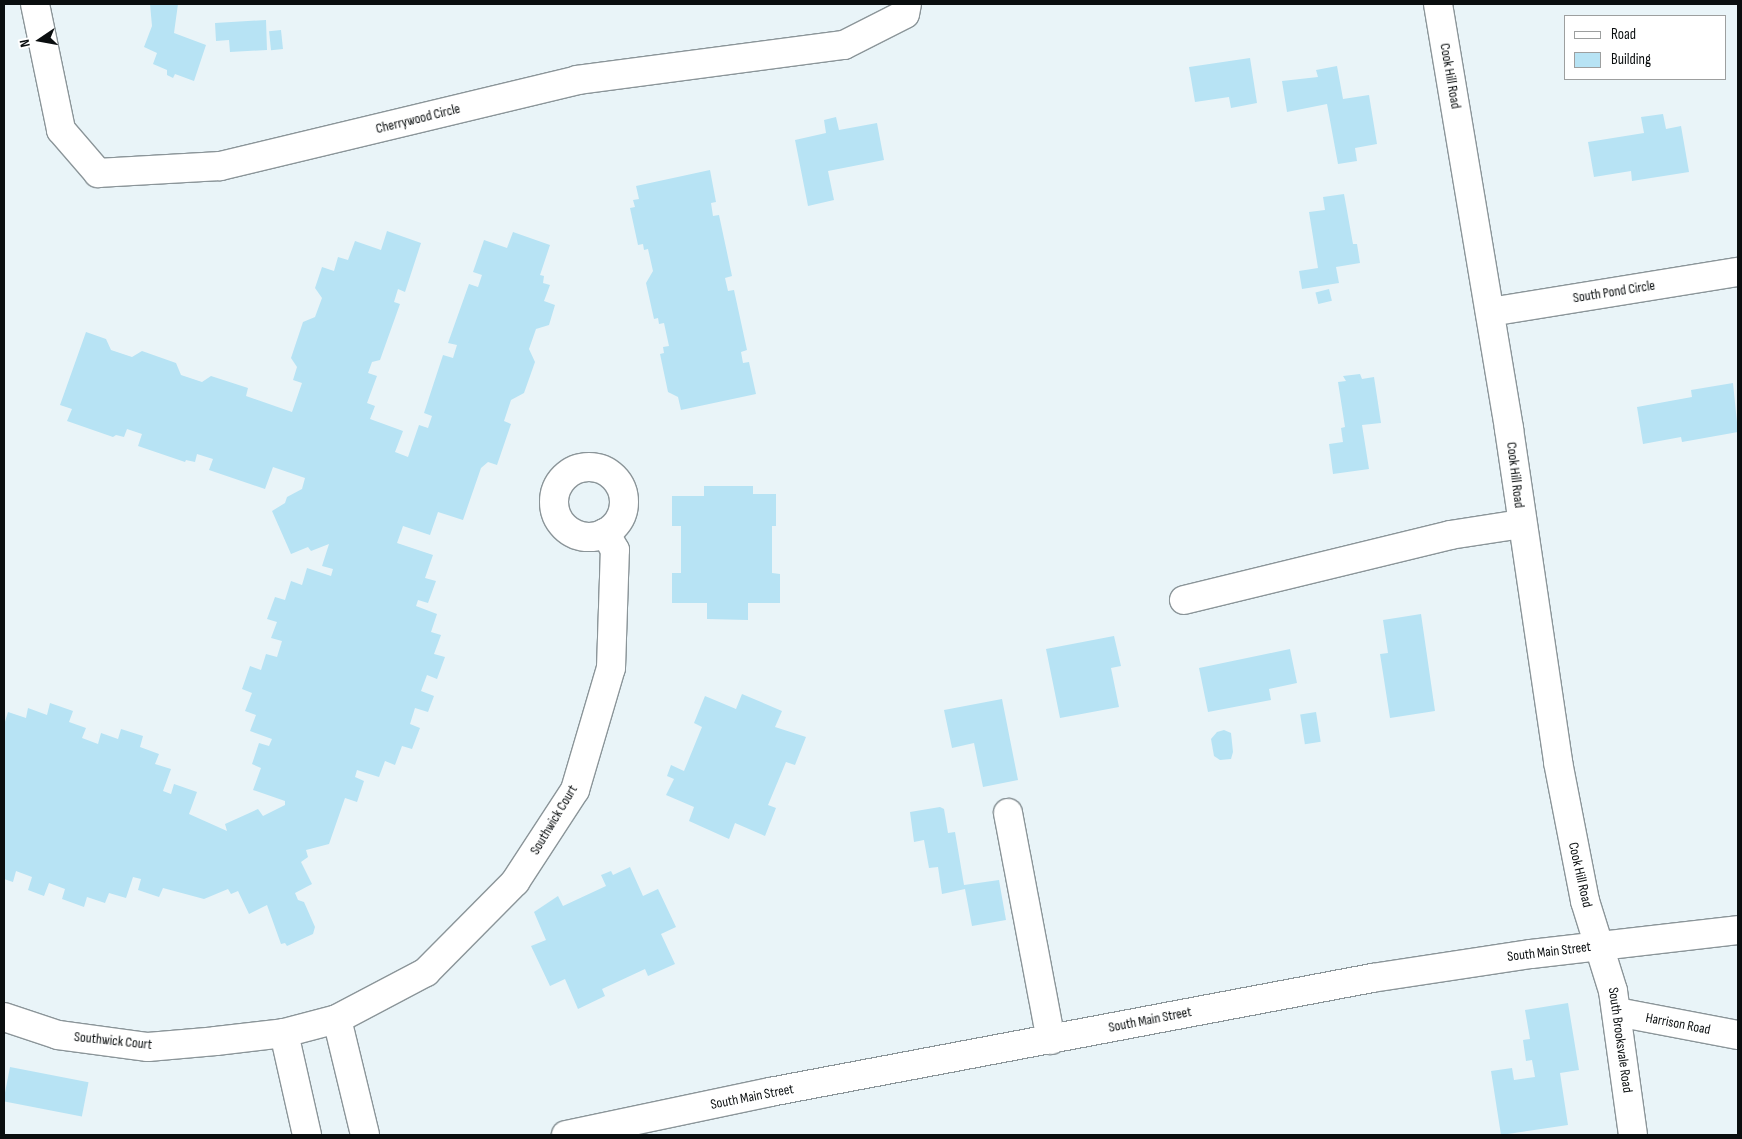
<!DOCTYPE html>
<style>
body{margin:0}
#map{position:relative;width:1742px;height:1139px;overflow:hidden;background:#e9f4f8;font-family:"Sofia Sans Condensed",sans-serif}
div>[style]{position:absolute}
[style*='--x']{left:calc(var(--x)*1px);top:calc(var(--y)*1px);width:calc(var(--w)*1px);rotate:calc(var(--a)*1deg)}
.building>*{inset:0;background:#b7e3f4;transform-origin:0 0}
.roads{filter:drop-shadow(1px 0 #8b9599) drop-shadow(-1px 0 #8b9599) drop-shadow(0 1px #8b9599) drop-shadow(0 -1px #8b9599)}
.minor>*{height:28px;margin:-14px;padding:0 14px;transform-origin:14px;border-radius:14px;background:#fff}
.minor>.ring{margin:-14px;padding:0;box-sizing:content-box;background:none;border:28px solid #fff;border-radius:50%}
.highway>*{height:28px;margin:-14px;padding:0 14px;transform-origin:14px;border-radius:14px;background:#fff}
span{translate:-50% -50%;white-space:nowrap;text-align:center;line-height:1.15;-webkit-text-stroke:4px #fff;paint-order:stroke}
.street-label{font-size:14px;color:#0a0e0f}
.frame{position:absolute;inset:0;border:5px solid #0a0e0f;pointer-events:none}
.legend{position:absolute;left:1564px;top:15px;width:162px;height:65px;box-sizing:border-box;background:#fff;border:1px solid #9d9f9f;margin:0;padding:6px 9px;list-style:none;font-size:15px;color:#0a0e0f}
.legend li{display:flex;align-items:center;gap:10px;height:25px}
.legend b{width:25px;border:1px solid #9d9f9f}
.north{position:absolute;left:15px;top:15px;width:50px;height:50px;-webkit-text-stroke:4px #fff;paint-order:stroke;rotate:258deg;font-size:14px;font-weight:700;line-height:20px;text-align:center;color:#0a0e0f}
.north::after{content:'';display:block;margin:auto;width:18px;height:22px;background:#0a0e0f;clip-path:polygon(50% 0,100% 100%,50% 72%,0 100%)}
</style>
<div id="map">
<div class="building">
<div style="clip-path:polygon(150px 4px,178px 4px,174px 33px,206px 45px,194px 81px,175px 74px,173px 78px,167px 75px,167px 70px,153px 64px,157px 53px,144px 47px,152px 26px)"></div>
<div style="clip-path:polygon(266px 20px,267px 50px,230px 52px,229px 40px,216px 41px,215px 23px)"></div>
<div style="left:281px;top:30px;width:19px;height:12px;rotate:84deg"></div>
<div style="clip-path:polygon(1250px 58px,1257px 103px,1231px 108px,1229px 97px,1195px 102px,1189px 67px)"></div>
<div style="clip-path:polygon(1337px 66px,1343px 99px,1369px 95px,1377px 144px,1355px 148px,1357px 161px,1338px 164px,1327px 104px,1287px 112px,1282px 81px,1318px 77px,1316px 70px)"></div>
<div style="clip-path:polygon(1663px 114px,1666px 129px,1681px 126px,1689px 172px,1632px 181px,1631px 171px,1594px 177px,1588px 142px,1644px 133px,1641px 117px)"></div>
<div style="clip-path:polygon(836px 117px,839px 130px,877px 123px,884px 160px,828px 171px,834px 200px,808px 206px,795px 140px,826px 133px,824px 120px)"></div>
<div style="clip-path:polygon(710px 170px,716px 202px,711px 203px,713px 216px,719px 215px,732px 276px,725px 278px,728px 291px,734px 290px,747px 350px,741px 352px,743px 363px,749px 362px,756px 394px,681px 410px,678px 397px,668px 392px,660px 354px,664px 353px,663px 347px,669px 346px,664px 323px,659px 324px,658px 318px,654px 319px,646px 283px,653px 271px,648px 249px,644px 250px,643px 244px,638px 245px,630px 208px,635px 207px,633px 200px,639px 199px,636px 186px)"></div>
<div style="clip-path:polygon(1344px 194px,1353px 244px,1357px 244px,1360px 263px,1336px 267px,1339px 283px,1302px 289px,1299px 271px,1318px 268px,1309px 212px,1325px 210px,1323px 197px)"></div>
<div style="clip-path:polygon(387px 231px,421px 243px,405px 292px,398px 289px,394px 302px,400px 304px,380px 360px,372px 362px,368px 373px,377px 376px,367px 403px,375px 406px,370px 419px,403px 431px,395px 452px,408px 457px,419px 425px,428px 428px,432px 416px,424px 413px,443px 355px,453px 358px,457px 345px,448px 343px,469px 284px,478px 287px,482px 275px,473px 272px,484px 240px,507px 248px,513px 232px,550px 245px,540px 275px,544px 276px,543px 283px,550px 285px,544px 301px,555px 305px,549px 325px,536px 329px,529px 349px,535px 362px,524px 393px,511px 400px,504px 421px,511px 424px,497px 465px,488px 462px,481px 468px,463px 520px,438px 512px,430px 535px,403px 526px,397px 543px,433px 555px,425px 578px,436px 581px,428px 603px,418px 600px,416px 606px,437px 614px,431px 632px,441px 635px,434px 654px,445px 657px,437px 679px,427px 675px,421px 691px,434px 696px,428px 712px,415px 708px,410px 724px,420px 728px,412px 749px,402px 746px,395px 765px,385px 761px,379px 777px,357px 770px,355px 777px,364px 781px,357px 802px,345px 798px,329px 844px,306px 850px,308px 857px,301px 862px,312px 884px,295px 893px,298px 900px,304px 902px,315px 927px,313px 934px,287px 946px,285px 943px,281px 944px,267px 905px,249px 914px,238px 891px,231px 894px,228px 889px,204px 899px,163px 888px,159px 897px,138px 890px,141px 879px,133px 877px,126px 898px,109px 893px,105px 903px,87px 897px,84px 907px,62px 899px,65px 889px,49px 883px,44px 896px,28px 890px,32px 877px,16px 871px,13px 882px,4px 879px,4px 725px,8px 712px,26px 718px,28px 708px,47px 715px,50px 703px,73px 711px,69px 722px,86px 728px,82px 738px,98px 744px,101px 733px,118px 739px,121px 729px,143px 736px,140px 747px,159px 754px,155px 764px,171px 769px,163px 791px,171px 794px,174px 784px,197px 792px,189px 814px,227px 831px,225px 824px,258px 809px,263px 816px,285px 805px,285px 801px,253px 790px,261px 768px,252px 764px,259px 743px,269px 746px,272px 739px,250px 731px,256px 715px,245px 711px,252px 693px,242px 689px,250px 666px,261px 670px,266px 654px,277px 657px,282px 641px,271px 638px,277px 622px,267px 619px,275px 597px,285px 600px,291px 581px,302px 585px,307px 568px,331px 576px,333px 569px,322px 566px,329px 544px,311px 551px,308px 547px,291px 554px,272px 511px,285px 503px,287px 497px,302px 489px,305px 478px,273px 467px,265px 489px,209px 470px,213px 459px,197px 454px,195px 462px,186px 460px,185px 462px,138px 446px,142px 434px,127px 429px,124px 437px,116px 435px,113px 437px,67px 421px,72px 409px,60px 405px,86px 332px,106px 339px,111px 350px,132px 357px,142px 351px,176px 363px,181px 375px,202px 382px,211px 376px,248px 388px,246px 396px,292px 412px,302px 383px,293px 380px,297px 367px,291px 358px,303px 322px,315px 317px,322px 298px,315px 288px,322px 267px,334px 271px,338px 257px,348px 260px,355px 241px,381px 250px)"></div>
<div style="left:1329px;top:289px;width:12px;height:14px;rotate:76deg"></div>
<div style="clip-path:polygon(1360px 374px,1362px 379px,1374px 377px,1381px 423px,1362px 425px,1369px 469px,1333px 474px,1329px 444px,1343px 442px,1341px 428px,1345px 427px,1338px 382px,1346px 381px,1343px 376px)"></div>
<div style="clip-path:polygon(1733px 383px,1738px 432px,1682px 442px,1681px 437px,1643px 444px,1637px 407px,1692px 397px,1691px 390px)"></div>
<div style="clip-path:polygon(704px 486px,753px 486px,753px 494px,776px 494px,776px 526px,772px 526px,772px 573px,780px 574px,780px 603px,748px 603px,748px 620px,707px 619px,707px 603px,672px 603px,672px 573px,681px 573px,681px 526px,672px 526px,672px 496px,704px 496px)"></div>
<div style="clip-path:polygon(1421px 614px,1435px 711px,1390px 718px,1380px 654px,1388px 653px,1383px 620px)"></div>
<div style="clip-path:polygon(1114px 636px,1121px 666px,1111px 668px,1119px 707px,1060px 718px,1046px 649px)"></div>
<div style="clip-path:polygon(1290px 649px,1297px 683px,1269px 689px,1271px 700px,1208px 712px,1199px 668px)"></div>
<div style="clip-path:polygon(742px 694px,782px 711px,775px 727px,806px 737px,795px 765px,786px 762px,768px 805px,776px 808px,765px 836px,735px 823px,729px 839px,689px 821px,694px 807px,666px 795px,674px 779px,667px 776px,671px 765px,684px 771px,702px 727px,694px 723px,705px 696px,736px 709px)"></div>
<div style="clip-path:polygon(1002px 699px,1018px 780px,983px 787px,974px 743px,952px 748px,944px 710px)"></div>
<div style="left:1316px;top:712px;width:30px;height:16px;rotate:81deg"></div>
<div style="clip-path:polygon(1224px 730px,1231px 733px,1233px 752px,1231px 759px,1220px 760px,1214px 756px,1211px 739px,1217px 732px)"></div>
<div style="clip-path:polygon(940px 807px,944px 809px,948px 833px,955px 832px,964px 885px,999px 880px,1006px 920px,972px 926px,965px 889px,942px 894px,938px 867px,929px 868px,924px 840px,914px 842px,910px 812px)"></div>
<div style="clip-path:polygon(630px 867px,643px 896px,658px 889px,676px 927px,661px 934px,675px 964px,648px 976px,645px 969px,602px 989px,605px 996px,578px 1009px,565px 979px,550px 986px,531px 946px,546px 940px,534px 912px,558px 896px,563px 906px,606px 886px,601px 875px,611px 871px,613px 875px)"></div>
<div style="clip-path:polygon(1568px 1003px,1579px 1070px,1560px 1073px,1568px 1125px,1501px 1135px,1491px 1071px,1512px 1068px,1514px 1080px,1535px 1077px,1532px 1060px,1526px 1061px,1523px 1040px,1530px 1039px,1525px 1010px)"></div>
<div style="left:10px;top:1067px;width:80px;height:35px;rotate:11deg"></div>
</div>
<div class="roads">
<div class="minor">
<div style="--x:35;--y:4;--w:129;--a:78.3"></div>
<div style="--x:61;--y:130;--w:57;--a:49.3"></div>
<div style="--x:98;--y:173;--w:122;--a:-3.3"></div>
<div style="--x:220;--y:166;--w:367;--a:-13.5"></div>
<div style="--x:577;--y:80;--w:269;--a:-7.5"></div>
<div style="--x:844;--y:45;--w:68;--a:-26.9"></div>
<div style="--x:905;--y:14;--w:10;--a:-79"></div>
<div style="--x:1438;--y:4;--w:431;--a:80.5"></div>
<div style="--x:1509;--y:429;--w:337;--a:81.6"></div>
<div style="--x:1558;--y:762;--w:142;--a:79"></div>
<div style="--x:1585;--y:901;--w:94;--a:72.7"></div>
<div style="--x:1613;--y:991;--w:145;--a:82.1"></div>
<div style="--x:1490;--y:312;--w:251;--a:-9.2"></div>
<div class="ring" style="left:554px;top:467px;width:42px;height:42px"></div>
<div style="--x:1184;--y:600;--w:274;--a:-13.7"></div>
<div style="--x:1450;--y:535;--w:73;--a:-8.7"></div>
<div style="--x:1008;--y:813;--w:231;--a:79.3"></div>
<div style="--x:1617;--y:1012;--w:123;--a:10.8"></div>
<div style="--x:4;--y:1017;--w:57;--a:18.4"></div>
<div style="--x:58;--y:1035;--w:91;--a:7.6"></div>
<div style="--x:148;--y:1047;--w:68;--a:-5"></div>
<div style="--x:216;--y:1041;--w:68;--a:-6.7"></div>
<div style="--x:284;--y:1033;--w:55;--a:-14.8"></div>
<div style="--x:337;--y:1019;--w:101;--a:-27.8"></div>
<div style="--x:426;--y:972;--w:127;--a:-45.3"></div>
<div style="--x:515;--y:882;--w:110;--a:-56.9"></div>
<div style="--x:575;--y:790;--w:127;--a:-73.6"></div>
<div style="--x:611;--y:668;--w:118;--a:-88.1"></div>
<div style="--x:615;--y:550;--w:20;--a:-120"></div>
<div style="--x:337;--y:1019;--w:119;--a:76.4"></div>
<div style="--x:284;--y:1033;--w:105;--a:77.3"></div>
</div>
<div class="highway">
<div style="--x:566;--y:1135;--w:208;--a:-11.9"></div>
<div style="--x:770;--y:1092;--w:613;--a:-10.72"></div>
<div style="--x:1372;--y:978;--w:161;--a:-8.6"></div>
<div style="--x:1531;--y:954;--w:208;--a:-6.6"></div>
</div>
</div>
<div class="street-label">
<span style="left:1450px;top:76px;rotate:80deg">Cook Hill Road</span>
<span style="left:418px;top:119px;rotate:-14deg">Cherrywood Circle</span>
<span style="left:1614px;top:292px;rotate:-9deg">South Pond Circle</span>
<span style="left:1515px;top:475px;rotate:83deg">Cook Hill Road</span>
<span style="left:554px;top:820px;rotate:-59deg">Southwick Court</span>
<span style="left:1580px;top:875px;rotate:77deg">Cook Hill Road</span>
<span style="left:1549px;top:952px;rotate:-7deg">South Main Street</span>
<span style="left:1150px;top:1020px;rotate:-11deg">South Main Street</span>
<span style="left:1678px;top:1024px;rotate:11deg">Harrison Road</span>
<span style="left:1620px;top:1040px;rotate:82deg">South Brooksvale Road</span>
<span style="left:113px;top:1041px;rotate:6deg">Southwick Court</span>
<span style="left:752px;top:1097px;rotate:-11deg">South Main Street</span>
</div>
<div class="frame"></div>
<ul class="legend">
<li><b style="height:6px;background:#fff"></b>Road</li>
<li><b style="height:14px;background:#b7e3f4"></b>Building</li>
</ul>
<div class="north">N</div>
</div>
